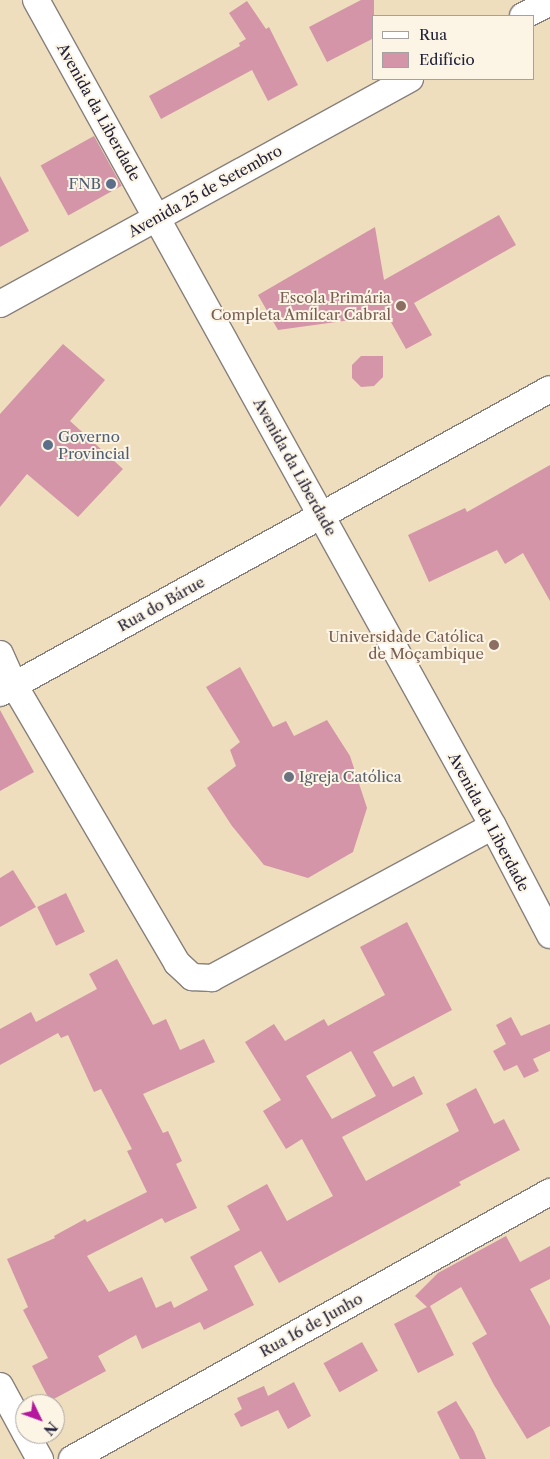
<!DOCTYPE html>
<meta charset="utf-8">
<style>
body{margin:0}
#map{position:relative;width:550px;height:1459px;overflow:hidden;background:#eedebd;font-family:"Libre Caslon Text",serif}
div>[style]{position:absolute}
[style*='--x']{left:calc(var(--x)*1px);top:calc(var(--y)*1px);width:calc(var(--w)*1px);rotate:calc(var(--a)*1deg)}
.building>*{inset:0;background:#d395a7;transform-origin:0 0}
.roads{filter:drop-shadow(1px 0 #88807c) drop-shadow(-1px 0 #88807c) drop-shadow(0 1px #88807c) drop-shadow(0 -1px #88807c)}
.minor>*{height:26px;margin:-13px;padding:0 13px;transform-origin:13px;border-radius:13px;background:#fff}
.dots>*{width:14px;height:14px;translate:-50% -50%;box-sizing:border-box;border:2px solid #fcf5e5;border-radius:50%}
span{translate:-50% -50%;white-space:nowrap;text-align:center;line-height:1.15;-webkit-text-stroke:4px #fcf5e5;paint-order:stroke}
.street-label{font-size:15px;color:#22223b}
.service-label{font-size:15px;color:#4e5e75}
.right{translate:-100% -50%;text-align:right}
.left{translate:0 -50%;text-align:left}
.education-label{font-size:15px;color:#785e54}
.worship-label{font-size:15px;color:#5b616d}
.legend{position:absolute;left:372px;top:15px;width:162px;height:65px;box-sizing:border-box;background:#fcf5e5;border:1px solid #a5a1a1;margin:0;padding:6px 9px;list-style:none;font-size:15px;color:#22223b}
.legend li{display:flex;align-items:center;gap:10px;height:25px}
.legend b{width:25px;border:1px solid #a5a1a1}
.north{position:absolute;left:15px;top:1394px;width:50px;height:50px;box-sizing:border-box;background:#fcf5e5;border:1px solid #a5a1a1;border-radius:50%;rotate:132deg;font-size:14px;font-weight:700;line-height:20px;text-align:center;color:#22223b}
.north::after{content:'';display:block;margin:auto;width:18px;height:22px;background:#b5179e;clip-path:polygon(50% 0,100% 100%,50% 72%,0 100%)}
</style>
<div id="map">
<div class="building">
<div style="clip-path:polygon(361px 0,374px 0,374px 38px,327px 62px,309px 27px)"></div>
<div style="clip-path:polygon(247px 1px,266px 29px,269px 27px,298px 85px,268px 101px,252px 70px,161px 119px,149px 96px,240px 46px,239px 43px,246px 39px,229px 13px)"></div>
<div style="left:94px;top:136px;width:57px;height:61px;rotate:61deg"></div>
<div style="clip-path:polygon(0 176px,29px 231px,0 247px)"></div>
<div style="clip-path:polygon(499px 215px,516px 245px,414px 303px,432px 335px,406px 349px,387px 315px,278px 330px,258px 295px,375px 227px,384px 280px)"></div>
<div style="clip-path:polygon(63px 344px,105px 380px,70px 421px,123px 469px,78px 517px,27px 474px,0 507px,0 414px)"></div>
<div style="clip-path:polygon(361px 356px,383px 356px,383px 377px,374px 386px,361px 387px,352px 378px,352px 365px)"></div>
<div style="clip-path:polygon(550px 465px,550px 601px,523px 553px,505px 564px,497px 550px,429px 582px,408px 535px,465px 508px,467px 512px)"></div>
<div style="clip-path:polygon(240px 667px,273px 727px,286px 721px,294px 736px,327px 720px,350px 756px,367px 808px,353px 852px,308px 878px,264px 865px,232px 826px,207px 788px,236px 766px,230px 750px,240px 742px,206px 687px)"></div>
<div style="clip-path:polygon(0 710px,34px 772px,0 791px)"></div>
<div style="clip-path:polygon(13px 870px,36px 907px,0 927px,0 878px)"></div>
<div style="left:66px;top:893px;width:43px;height:32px;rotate:64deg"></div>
<div style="clip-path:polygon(evenodd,407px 922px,452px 1010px,373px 1052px,393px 1087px,414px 1076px,423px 1094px,342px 1137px,366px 1181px,459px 1131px,446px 1104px,476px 1088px,494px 1124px,504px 1119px,520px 1150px,459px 1182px,461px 1185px,279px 1283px,261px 1251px,234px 1266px,254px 1305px,204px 1330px,200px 1322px,142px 1349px,136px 1335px,98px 1356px,106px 1371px,50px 1401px,32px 1366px,48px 1358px,23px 1310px,28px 1307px,7px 1259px,55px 1238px,54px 1236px,85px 1219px,87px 1222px,147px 1192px,127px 1151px,132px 1149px,101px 1089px,94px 1092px,68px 1035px,61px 1038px,58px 1033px,0 1065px,0 1029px,31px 1012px,36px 1022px,97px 989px,89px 974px,117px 959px,153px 1025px,166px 1019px,180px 1050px,204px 1039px,215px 1062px,143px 1094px,163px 1133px,168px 1131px,182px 1161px,176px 1164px,197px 1208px,165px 1223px,162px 1218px,87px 1256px,109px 1292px,142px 1277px,156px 1308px,171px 1301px,174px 1308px,208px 1290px,190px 1257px,240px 1230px,227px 1206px,267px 1184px,287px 1221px,333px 1196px,302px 1139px,286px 1149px,263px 1111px,281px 1100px,245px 1042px,274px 1024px,285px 1041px,324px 1019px,328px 1026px,385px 995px,360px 947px,407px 922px,351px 1051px,376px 1096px,332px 1119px,306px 1076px,351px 1051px)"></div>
<div style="clip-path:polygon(511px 1017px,521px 1036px,550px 1024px,550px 1051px,533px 1059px,539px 1071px,524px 1078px,517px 1065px,504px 1071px,493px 1051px,506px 1044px,496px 1025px)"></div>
<div style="clip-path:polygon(506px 1236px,520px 1262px,550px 1246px,550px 1279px,530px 1289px,550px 1326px,550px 1426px,527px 1439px,494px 1385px,472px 1343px,487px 1334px,461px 1287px,430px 1306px,454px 1355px,418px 1373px,394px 1324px,427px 1307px,415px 1296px,438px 1273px)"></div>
<div style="left:362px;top:1342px;width:33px;height:44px;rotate:61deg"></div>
<div style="clip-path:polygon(294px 1382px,311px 1416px,288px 1429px,278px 1410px,241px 1427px,234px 1414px,242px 1409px,237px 1398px,264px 1386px,268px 1396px)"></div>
<div style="clip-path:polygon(456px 1401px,474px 1431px,486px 1459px,460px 1459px,437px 1412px)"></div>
</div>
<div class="roads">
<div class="minor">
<div style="--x:36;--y:0;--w:944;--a:61.05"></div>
<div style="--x:493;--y:826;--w:123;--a:62.4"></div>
<div style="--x:523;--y:16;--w:30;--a:-27"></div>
<div style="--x:0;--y:304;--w:468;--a:-28.8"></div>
<div style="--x:0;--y:654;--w:34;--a:66"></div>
<div style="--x:14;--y:685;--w:322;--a:59.6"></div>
<div style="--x:177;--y:963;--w:21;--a:43"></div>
<div style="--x:192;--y:977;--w:20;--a:3"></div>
<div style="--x:212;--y:978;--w:319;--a:-28.4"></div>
<div style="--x:0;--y:693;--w:628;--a:-28.93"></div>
<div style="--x:0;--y:1386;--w:52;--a:61.5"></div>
<div style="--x:26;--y:1434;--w:29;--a:61"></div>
<div style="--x:72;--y:1459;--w:548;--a:-29.19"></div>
</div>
</div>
<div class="dots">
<div style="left:111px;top:184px;background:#5c6f8a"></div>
<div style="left:401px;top:306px;background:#8d6e63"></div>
<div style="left:48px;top:445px;background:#5c6f8a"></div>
<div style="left:494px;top:645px;background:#8d6e63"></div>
<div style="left:289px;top:777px;background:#6b7280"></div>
</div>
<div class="street-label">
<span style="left:99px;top:112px;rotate:61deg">Avenida da Liberdade</span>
<span style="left:205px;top:191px;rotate:-29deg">Avenida 25 de Setembro</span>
<span style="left:295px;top:467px;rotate:61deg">Avenida da Liberdade</span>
<span style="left:161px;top:604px;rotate:-29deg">Rua do Bárue</span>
<span style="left:489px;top:822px;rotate:62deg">Avenida da Liberdade</span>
<span style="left:311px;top:1325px;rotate:-29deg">Rua 16 de Junho</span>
</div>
<div class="service-label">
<span class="right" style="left:101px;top:184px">FNB</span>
<span class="left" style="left:58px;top:445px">Governo<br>Provincial</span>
</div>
<div class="education-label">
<span class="right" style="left:391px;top:306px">Escola Primária<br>Completa Amílcar Cabral</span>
<span class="right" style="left:484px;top:645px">Universidade Católica<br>de Moçambique</span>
</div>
<div class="worship-label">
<span class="left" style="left:299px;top:777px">Igreja Católica</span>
</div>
<ul class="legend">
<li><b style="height:6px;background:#fff"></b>Rua</li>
<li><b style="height:14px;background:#d395a7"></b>Edifício</li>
</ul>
<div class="north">N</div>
</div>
